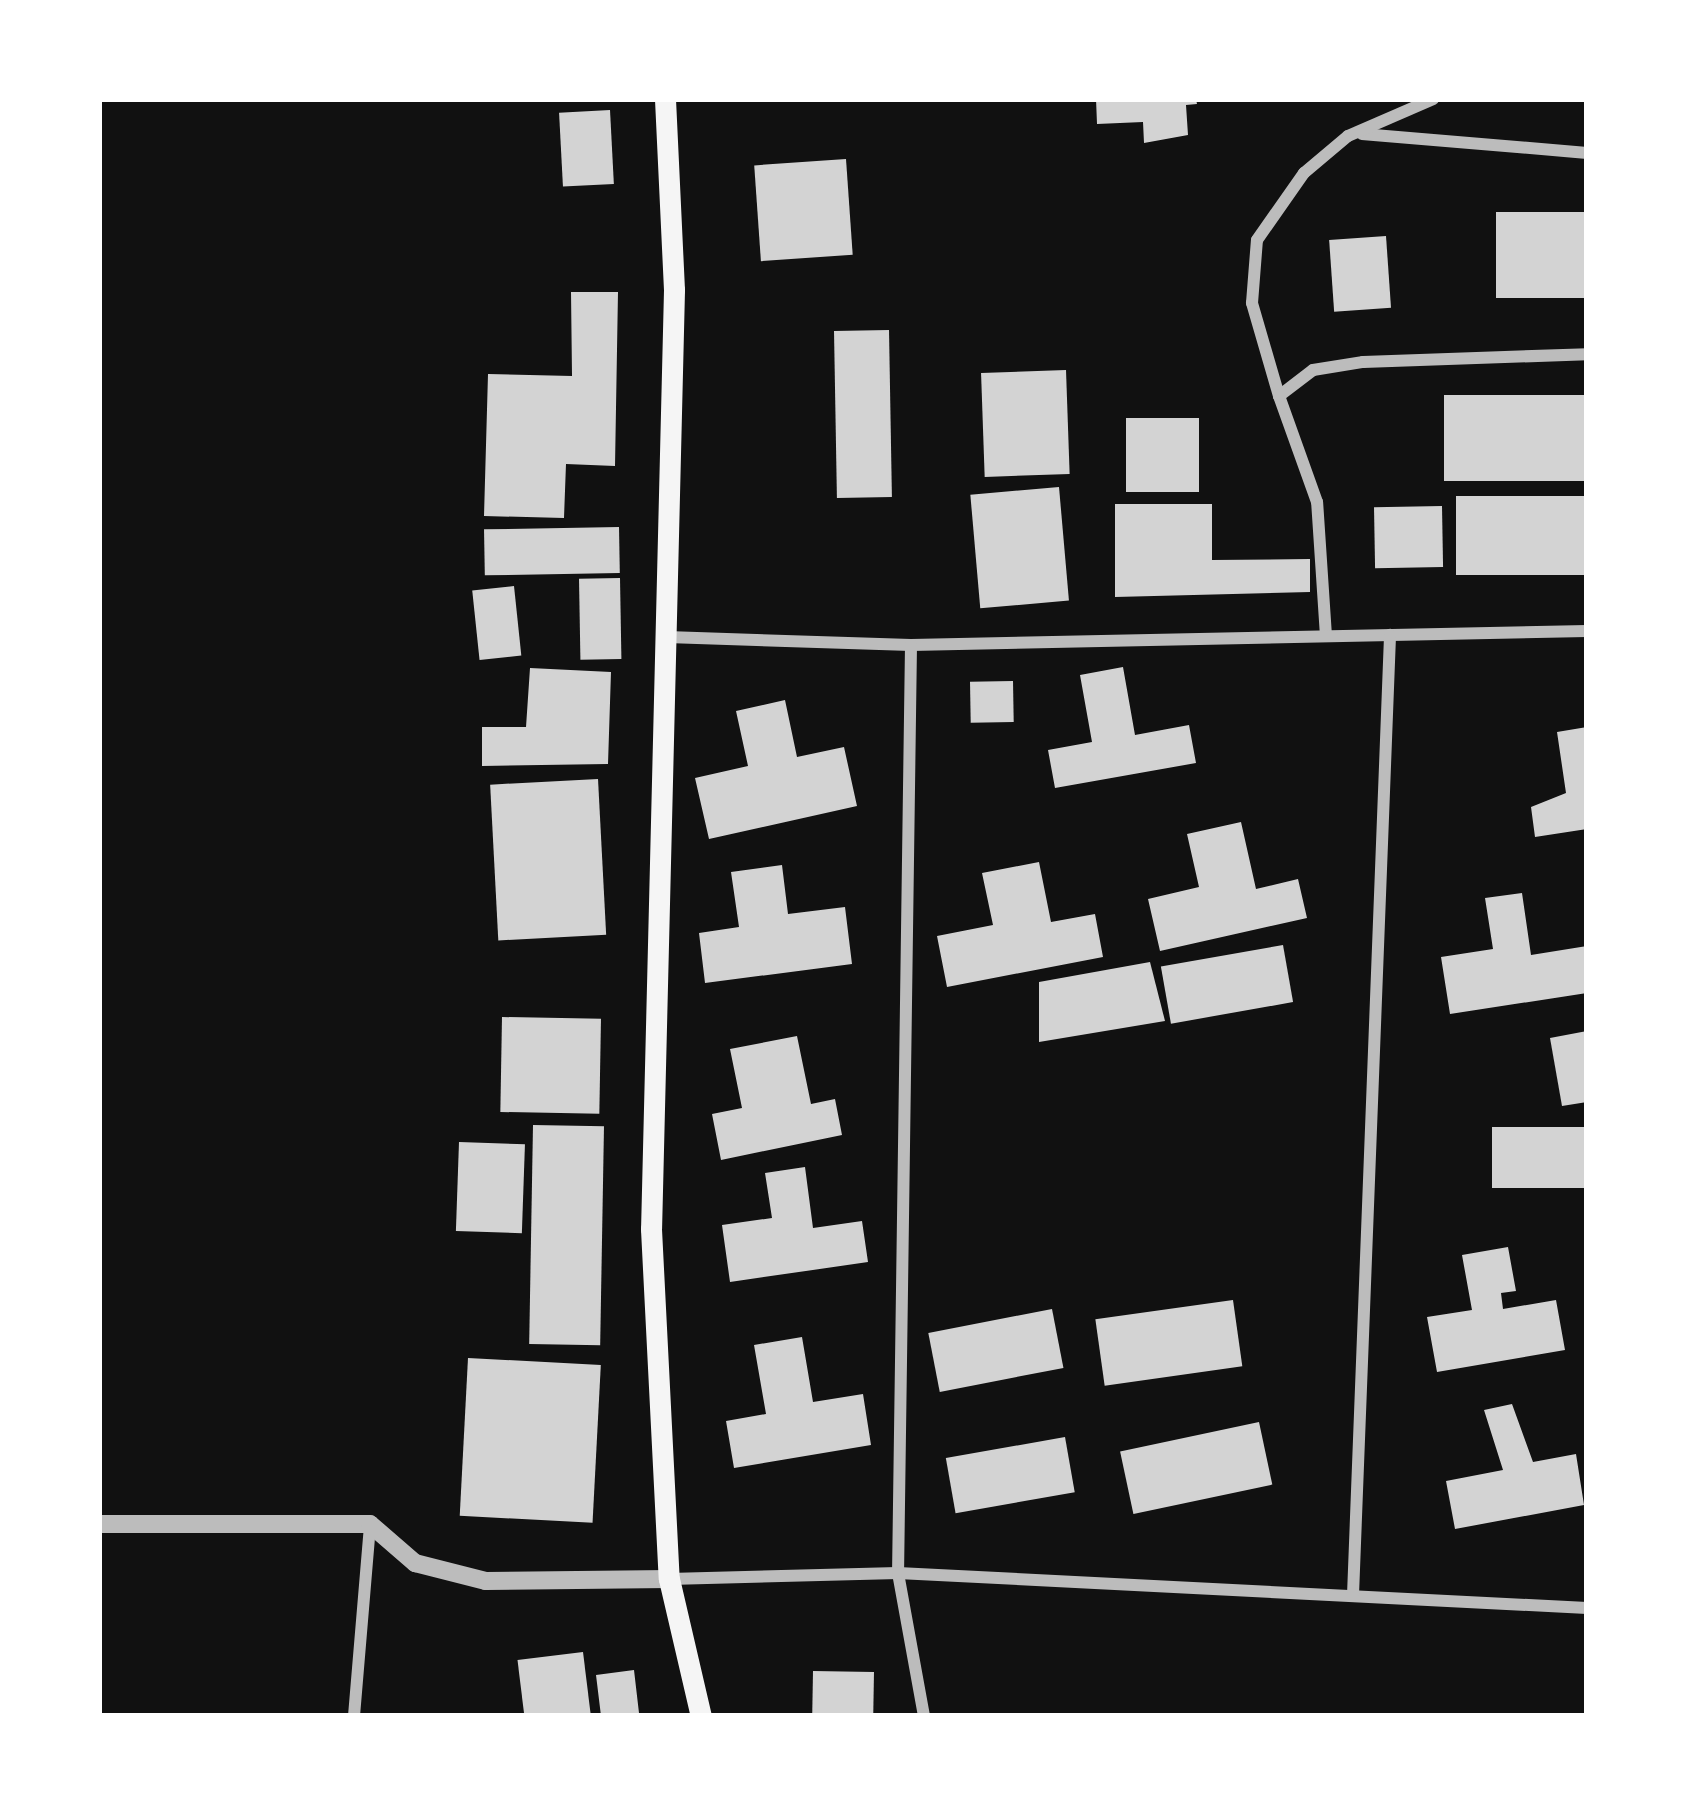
<!DOCTYPE html>
<style>
body{margin:0}
#map{position:relative;width:1686px;height:1815px;overflow:hidden;background:#111;font-family:Inter,sans-serif}
div>[style]{position:absolute}
[style*='--x']{left:calc(var(--x)*1px);top:calc(var(--y)*1px);width:calc(var(--w)*1px);rotate:calc(var(--a)*1deg)}
.building>*{inset:0;background:#d3d3d3;transform-origin:0 0}
.minor>*{height:12px;margin:-6px;padding:0 6px;transform-origin:6px;border-radius:6px;background:#bcbcbc}
.tertiary>*{height:18px;margin:-9px;padding:0 9px;transform-origin:9px;border-radius:9px;background:#bcbcbc}
.secondary>*{height:21px;margin:-10.5px;padding:0 10.5px;transform-origin:10.5px;border-radius:10.5px;background:#f5f5f5}
span{translate:-50% -50%;white-space:nowrap;text-align:center;line-height:1.15;-webkit-text-stroke:9px #fff;paint-order:stroke}
.frame{position:absolute;inset:0;border:102px solid #fff;pointer-events:none}
</style>
<div id="map">
<div class="building">
<div style="clip-path:polygon(1096px 99px,1196px 99px,1197px 104px,1186px 105px,1188px 135px,1144px 143px,1143px 122px,1097px 124px)"></div>
<div style="left:610px;top:110px;width:74px;height:51px;rotate:87deg"></div>
<div style="left:846px;top:159px;width:96px;height:92px;rotate:86deg"></div>
<div style="left:1587px;top:212px;width:86px;height:91px;rotate:90deg"></div>
<div style="left:1386px;top:236px;width:72px;height:57px;rotate:86deg"></div>
<div style="clip-path:polygon(571px 292px,618px 292px,615px 466px,566px 464px,564px 518px,484px 516px,488px 374px,572px 376px)"></div>
<div style="left:889px;top:330px;width:167px;height:55px;rotate:89deg"></div>
<div style="left:1066px;top:370px;width:104px;height:85px;rotate:88deg"></div>
<div style="left:1587px;top:395px;width:86px;height:143px;rotate:90deg"></div>
<div style="left:1199px;top:418px;width:74px;height:73px;rotate:90deg"></div>
<div style="left:1059px;top:487px;width:114px;height:89px;rotate:85deg"></div>
<div style="left:1587px;top:496px;width:79px;height:131px;rotate:90deg"></div>
<div style="clip-path:polygon(1115px 504px,1212px 504px,1212px 560px,1310px 559px,1310px 592px,1115px 597px)"></div>
<div style="left:1442px;top:506px;width:61px;height:68px;rotate:89deg"></div>
<div style="left:619px;top:527px;width:46px;height:135px;rotate:89deg"></div>
<div style="left:620px;top:578px;width:81px;height:41px;rotate:89deg"></div>
<div style="left:514px;top:586px;width:70px;height:42px;rotate:84deg"></div>
<div style="clip-path:polygon(1123px 667px,1135px 735px,1189px 725px,1196px 763px,1055px 788px,1048px 750px,1092px 742px,1080px 675px)"></div>
<div style="clip-path:polygon(530px 668px,611px 672px,608px 764px,482px 766px,482px 727px,526px 727px)"></div>
<div style="left:1013px;top:681px;width:41px;height:43px;rotate:89deg"></div>
<div style="clip-path:polygon(785px 700px,797px 757px,844px 747px,857px 806px,709px 839px,695px 778px,748px 766px,736px 711px)"></div>
<div style="clip-path:polygon(1587px 727px,1587px 829px,1535px 837px,1531px 807px,1566px 793px,1557px 732px)"></div>
<div style="left:598px;top:779px;width:156px;height:108px;rotate:87deg"></div>
<div style="clip-path:polygon(1241px 822px,1256px 889px,1298px 879px,1307px 918px,1160px 951px,1148px 899px,1199px 887px,1187px 834px)"></div>
<div style="clip-path:polygon(1039px 862px,1051px 922px,1095px 914px,1103px 957px,947px 987px,937px 936px,993px 925px,982px 873px)"></div>
<div style="clip-path:polygon(782px 865px,788px 914px,845px 907px,852px 964px,705px 983px,699px 933px,739px 927px,731px 872px)"></div>
<div style="clip-path:polygon(1522px 893px,1531px 955px,1587px 946px,1587px 993px,1450px 1014px,1441px 957px,1493px 949px,1485px 898px)"></div>
<div style="left:1283px;top:945px;width:58px;height:124px;rotate:80deg"></div>
<div style="clip-path:polygon(1150px 962px,1165px 1021px,1039px 1042px,1039px 982px)"></div>
<div style="left:502px;top:1017px;width:99px;height:95px;rotate:1deg"></div>
<div style="clip-path:polygon(1587px 1031px,1587px 1102px,1562px 1106px,1550px 1038px)"></div>
<div style="clip-path:polygon(797px 1036px,811px 1104px,835px 1099px,842px 1135px,721px 1160px,712px 1114px,742px 1108px,730px 1049px)"></div>
<div style="left:533px;top:1125px;width:71px;height:219px;rotate:1deg"></div>
<div style="left:1587px;top:1127px;width:61px;height:95px;rotate:90deg"></div>
<div style="left:459px;top:1142px;width:66px;height:89px;rotate:2deg"></div>
<div style="clip-path:polygon(805px 1167px,813px 1228px,862px 1221px,868px 1262px,730px 1282px,722px 1225px,772px 1218px,765px 1173px)"></div>
<div style="clip-path:polygon(1508px 1247px,1516px 1291px,1501px 1293px,1503px 1309px,1556px 1300px,1565px 1350px,1437px 1372px,1427px 1317px,1472px 1310px,1462px 1255px)"></div>
<div style="left:1233px;top:1300px;width:67px;height:139px;rotate:82deg"></div>
<div style="left:1052px;top:1309px;width:60px;height:126px;rotate:79deg"></div>
<div style="clip-path:polygon(802px 1337px,813px 1402px,863px 1394px,871px 1445px,734px 1468px,726px 1421px,766px 1414px,754px 1345px)"></div>
<div style="left:468px;top:1358px;width:133px;height:158px;rotate:3deg"></div>
<div style="clip-path:polygon(1512px 1404px,1533px 1462px,1576px 1454px,1584px 1505px,1455px 1529px,1446px 1481px,1503px 1470px,1484px 1410px)"></div>
<div style="left:1259px;top:1422px;width:64px;height:142px;rotate:78deg"></div>
<div style="left:1065px;top:1437px;width:56px;height:121px;rotate:80deg"></div>
<div style="left:583px;top:1652px;width:64px;height:66px;rotate:83deg"></div>
<div style="clip-path:polygon(634px 1670px,639px 1713px,657px 1716px,601px 1716px,596px 1675px)"></div>
<div style="left:813px;top:1671px;width:61px;height:44px;rotate:1deg"></div>
</div>
<div class="minor">
<div style="--x:1362;--y:134;--w:226;--a:4.8"></div>
<div style="--x:1279;--y:396;--w:97;--a:-106.2"></div>
<div style="--x:1252;--y:303;--w:63;--a:-85.5"></div>
<div style="--x:1257;--y:240;--w:82;--a:-55"></div>
<div style="--x:1304;--y:173;--w:57;--a:-40.1"></div>
<div style="--x:1348;--y:136;--w:93;--a:-23.5"></div>
<div style="--x:1326;--y:636;--w:134;--a:-93.8"></div>
<div style="--x:1317;--y:502;--w:113;--a:-109.7"></div>
<div style="--x:1279;--y:396;--w:43;--a:-37.4"></div>
<div style="--x:1313;--y:370;--w:51;--a:-9.1"></div>
<div style="--x:1363;--y:362;--w:224;--a:-2"></div>
<div style="--x:667;--y:637;--w:244;--a:1.9"></div>
<div style="--x:911;--y:645;--w:676;--a:-1.19"></div>
<div style="--x:911;--y:645;--w:928;--a:90.8"></div>
<div style="--x:898;--y:1573;--w:145;--a:79.7"></div>
<div style="--x:669;--y:1579;--w:229;--a:-1.5"></div>
<div style="--x:898;--y:1573;--w:690;--a:2.91"></div>
<div style="--x:1353;--y:1595;--w:961;--a:-87.79"></div>
<div style="--x:354;--y:1716;--w:193;--a:-85.2"></div>
</div>
<div class="tertiary">
<div style="--x:99;--y:1524;--w:271;--a:0"></div>
<div style="--x:370;--y:1524;--w:60;--a:40.9"></div>
<div style="--x:415;--y:1563;--w:73;--a:14.2"></div>
<div style="--x:486;--y:1581;--w:183;--a:-0.6"></div>
</div>
<div class="secondary">
<div style="--x:665;--y:99;--w:191;--a:87.3"></div>
<div style="--x:674;--y:290;--w:939;--a:91.4"></div>
<div style="--x:651;--y:1229;--w:350;--a:87.1"></div>
<div style="--x:669;--y:1579;--w:141;--a:76.9"></div>
</div>
<div class="frame"></div>
</div>
